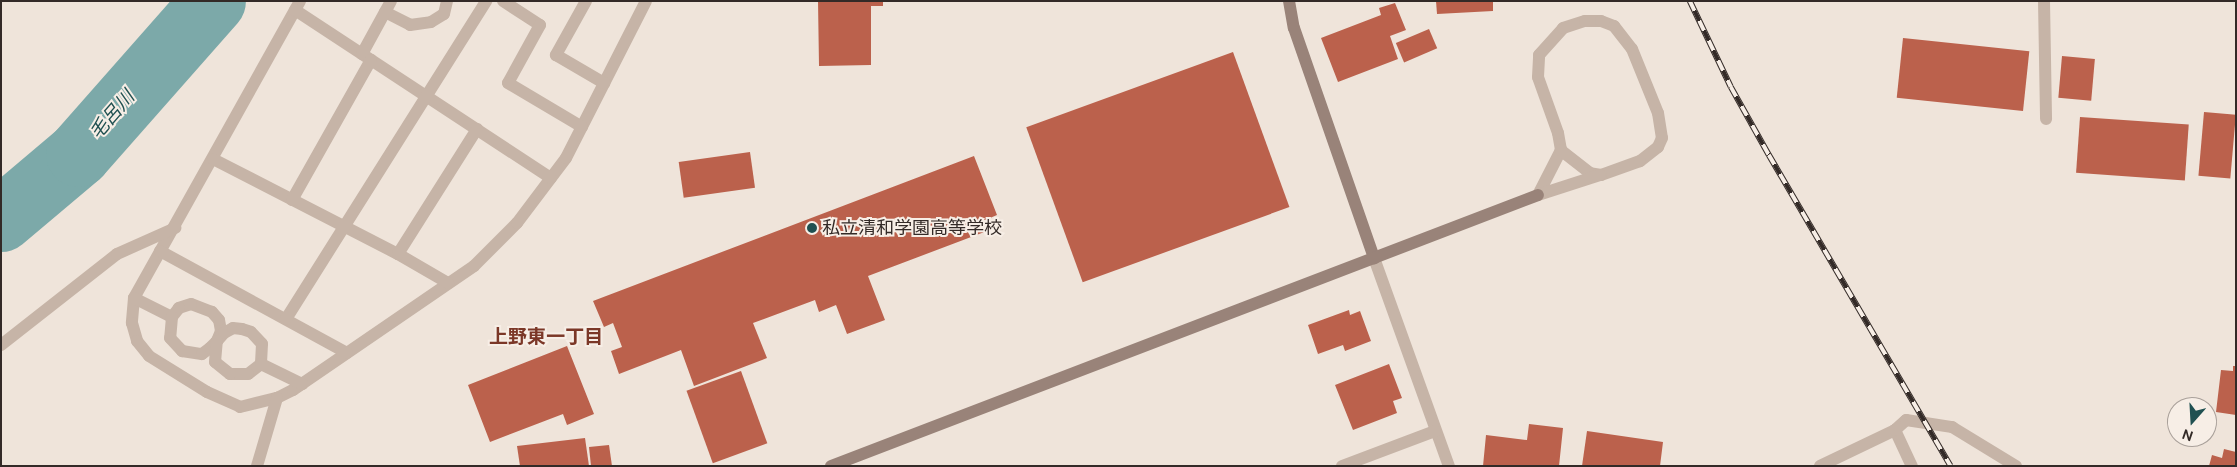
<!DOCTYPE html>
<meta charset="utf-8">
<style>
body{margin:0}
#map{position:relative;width:2237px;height:467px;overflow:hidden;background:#efe4da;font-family:"DM Sans","Noto Sans JP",sans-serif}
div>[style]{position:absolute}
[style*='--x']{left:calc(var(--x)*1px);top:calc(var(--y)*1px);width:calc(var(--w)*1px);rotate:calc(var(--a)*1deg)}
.river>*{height:65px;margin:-32.5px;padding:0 32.5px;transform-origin:32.5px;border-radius:32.5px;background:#7ca9a9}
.building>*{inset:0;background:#bb614c;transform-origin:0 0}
.lane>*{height:12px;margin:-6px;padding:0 6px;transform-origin:6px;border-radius:6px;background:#c6b4a7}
.street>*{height:12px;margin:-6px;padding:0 6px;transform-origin:6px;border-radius:6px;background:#c6b4a7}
.secondary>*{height:12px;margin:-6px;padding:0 6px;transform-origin:6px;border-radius:6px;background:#998379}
.rail>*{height:5.5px;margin-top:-2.75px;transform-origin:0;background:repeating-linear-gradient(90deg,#f7eee6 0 11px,#332a27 0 22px);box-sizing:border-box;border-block:1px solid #332a27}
.dots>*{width:14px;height:14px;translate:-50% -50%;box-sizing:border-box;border:2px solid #f7eee6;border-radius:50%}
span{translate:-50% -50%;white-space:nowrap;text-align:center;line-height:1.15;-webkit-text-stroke:4px #f7eee6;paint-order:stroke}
.poi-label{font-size:18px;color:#332a27}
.left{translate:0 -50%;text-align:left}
.water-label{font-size:19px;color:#205051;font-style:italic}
.neighbourhood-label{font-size:19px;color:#7b3727;font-weight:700}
.frame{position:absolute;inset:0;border:2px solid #332a27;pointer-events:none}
.north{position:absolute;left:2167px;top:397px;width:50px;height:50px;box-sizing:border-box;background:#f7eee6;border:1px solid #a9a09a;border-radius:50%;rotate:199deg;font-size:14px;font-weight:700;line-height:20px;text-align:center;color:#332a27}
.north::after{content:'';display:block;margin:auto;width:18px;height:22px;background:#205051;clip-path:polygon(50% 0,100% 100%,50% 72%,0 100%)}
</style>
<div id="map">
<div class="river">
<div style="--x:1;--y:219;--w:101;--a:-40.2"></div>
<div style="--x:78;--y:154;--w:204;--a:-48.6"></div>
</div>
<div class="building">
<div style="clip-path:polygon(818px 1px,883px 1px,883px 6px,871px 6px,871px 65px,819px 66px)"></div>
<div style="clip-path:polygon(1436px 1px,1493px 1px,1493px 11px,1437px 14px)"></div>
<div style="clip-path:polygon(1395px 3px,1406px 30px,1390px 36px,1398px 59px,1338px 82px,1321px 38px,1381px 15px,1379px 8px)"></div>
<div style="left:1429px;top:29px;width:21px;height:36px;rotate:67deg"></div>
<div style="left:1903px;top:38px;width:127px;height:60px;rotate:6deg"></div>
<div style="left:1233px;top:52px;width:165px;height:220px;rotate:70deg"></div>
<div style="left:2062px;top:56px;width:33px;height:42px;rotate:5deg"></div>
<div style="left:2204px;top:112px;width:32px;height:64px;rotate:5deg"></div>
<div style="left:2080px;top:117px;width:109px;height:56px;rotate:4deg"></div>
<div style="left:750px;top:152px;width:36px;height:72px;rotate:82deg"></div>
<div style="clip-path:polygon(974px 156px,997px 215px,983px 221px,987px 231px,868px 276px,885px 320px,847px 334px,836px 305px,819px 312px,815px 300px,753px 323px,767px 358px,694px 386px,681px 350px,619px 374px,611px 351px,622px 347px,613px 323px,604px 327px,593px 301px)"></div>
<div style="clip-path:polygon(1349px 310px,1350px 315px,1360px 311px,1371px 341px,1345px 351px,1343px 345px,1318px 354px,1308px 325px)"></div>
<div style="clip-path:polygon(567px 346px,594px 414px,567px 425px,563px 414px,490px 442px,468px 385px)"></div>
<div style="clip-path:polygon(1389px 364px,1402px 398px,1393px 401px,1397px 413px,1353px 430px,1335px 385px)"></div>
<div style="clip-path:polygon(2233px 366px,2236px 366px,2236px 415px,2216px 412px,2221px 370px,2233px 371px)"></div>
<div style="left:741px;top:371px;width:77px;height:58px;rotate:70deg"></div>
<div style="clip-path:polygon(1529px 424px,1563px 428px,1559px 466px,1483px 466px,1486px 435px,1527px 440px)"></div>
<div style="clip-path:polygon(1587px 431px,1663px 442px,1660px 466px,1582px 466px)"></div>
<div style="clip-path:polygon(585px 438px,589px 466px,520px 466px,517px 446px)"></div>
<div style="clip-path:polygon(609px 445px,612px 466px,591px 466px,589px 447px)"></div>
<div style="clip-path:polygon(2224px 449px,2236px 452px,2236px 466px,2209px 466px,2212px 455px,2222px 458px)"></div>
</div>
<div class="lane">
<div style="--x:300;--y:1;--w:340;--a:119.2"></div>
<div style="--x:134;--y:298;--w:25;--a:95"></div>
<div style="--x:132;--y:323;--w:19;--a:74"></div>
<div style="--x:137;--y:341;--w:19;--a:51"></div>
<div style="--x:149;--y:356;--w:68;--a:31.8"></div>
<div style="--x:207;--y:392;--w:36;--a:24"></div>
<div style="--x:240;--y:407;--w:38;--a:-14"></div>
<div style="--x:277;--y:398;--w:18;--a:-27"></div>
<div style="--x:293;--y:390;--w:219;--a:-34.4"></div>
<div style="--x:474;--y:266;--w:61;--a:-45"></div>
<div style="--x:517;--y:223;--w:81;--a:-53"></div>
<div style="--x:566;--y:158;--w:176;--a:-63"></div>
<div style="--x:503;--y:1;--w:44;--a:33"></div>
<div style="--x:540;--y:25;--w:66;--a:118.9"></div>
<div style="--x:508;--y:83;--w:86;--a:30.7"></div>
<div style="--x:586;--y:1;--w:62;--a:119.1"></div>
<div style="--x:556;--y:55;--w:56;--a:30.3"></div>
<div style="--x:295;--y:10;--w:306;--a:33.3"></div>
<div style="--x:385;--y:12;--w:28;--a:27"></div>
<div style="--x:410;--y:25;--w:21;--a:-8"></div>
<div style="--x:431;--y:22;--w:15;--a:-32"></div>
<div style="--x:444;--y:14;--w:13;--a:-77"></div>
<div style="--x:362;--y:54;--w:60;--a:-61.3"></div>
<div style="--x:213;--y:159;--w:208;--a:27.2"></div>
<div style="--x:398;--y:254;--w:58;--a:30.1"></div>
<div style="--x:292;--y:200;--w:161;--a:-60.6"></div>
<div style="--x:160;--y:251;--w:213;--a:28.6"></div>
<div style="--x:398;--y:254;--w:148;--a:-57.7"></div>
<div style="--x:134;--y:298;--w:42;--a:26.6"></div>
<div style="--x:286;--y:319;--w:376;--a:-57.8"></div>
<div style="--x:217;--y:341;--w:11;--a:-68"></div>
<div style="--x:221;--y:331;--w:11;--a:-100"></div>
<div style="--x:219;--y:320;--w:11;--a:-131"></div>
<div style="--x:212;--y:312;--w:22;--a:-159"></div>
<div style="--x:191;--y:304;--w:13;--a:162"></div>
<div style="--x:179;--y:308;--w:11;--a:128"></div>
<div style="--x:172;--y:317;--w:21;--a:95"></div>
<div style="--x:170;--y:338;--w:18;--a:47"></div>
<div style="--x:182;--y:351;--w:20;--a:9"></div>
<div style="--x:202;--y:354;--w:10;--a:-37"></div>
<div style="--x:210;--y:348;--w:10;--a:-45"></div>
<div style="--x:217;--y:341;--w:11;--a:-49"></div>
<div style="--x:224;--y:333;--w:10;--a:-29"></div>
<div style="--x:233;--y:328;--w:9;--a:6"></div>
<div style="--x:242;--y:329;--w:9;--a:18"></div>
<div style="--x:251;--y:332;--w:16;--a:47"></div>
<div style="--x:262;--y:344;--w:20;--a:93"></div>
<div style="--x:261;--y:364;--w:16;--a:142"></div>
<div style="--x:248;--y:374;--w:18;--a:180"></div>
<div style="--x:230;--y:374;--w:19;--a:-141"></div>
<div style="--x:215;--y:362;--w:21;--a:-85"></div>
<div style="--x:1;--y:345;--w:147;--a:-38.1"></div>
<div style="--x:117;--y:254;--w:64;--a:-24.1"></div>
<div style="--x:261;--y:364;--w:46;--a:26"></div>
<div style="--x:257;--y:466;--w:71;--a:-73.6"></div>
</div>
<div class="street">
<div style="--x:2044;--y:1;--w:118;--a:89"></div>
<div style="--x:1538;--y:195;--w:51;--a:-62.9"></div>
<div style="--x:1561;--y:150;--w:17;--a:-100"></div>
<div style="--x:1558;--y:133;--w:59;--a:-109.7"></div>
<div style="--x:1538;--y:77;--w:22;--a:-87"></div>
<div style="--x:1539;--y:55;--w:36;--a:-48"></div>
<div style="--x:1563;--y:28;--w:23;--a:-18"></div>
<div style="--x:1585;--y:21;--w:16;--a:0"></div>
<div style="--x:1601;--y:21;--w:14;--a:21"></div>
<div style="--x:1614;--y:26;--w:29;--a:52"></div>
<div style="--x:1632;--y:49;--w:69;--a:67.9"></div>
<div style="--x:1658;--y:113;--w:25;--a:81"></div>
<div style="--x:1662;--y:138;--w:10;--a:114"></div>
<div style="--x:1658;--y:147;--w:23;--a:142"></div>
<div style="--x:1640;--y:161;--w:41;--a:160.3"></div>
<div style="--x:1601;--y:175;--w:11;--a:-170"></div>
<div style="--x:1590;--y:173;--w:37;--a:-142"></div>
<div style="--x:1538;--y:195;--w:65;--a:-17.9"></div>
<div style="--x:1374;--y:258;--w:221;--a:70.2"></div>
<div style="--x:1895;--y:430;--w:40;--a:65"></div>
<div style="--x:1342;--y:466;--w:99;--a:-20.6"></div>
<div style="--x:1820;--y:466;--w:83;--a:-25.6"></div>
<div style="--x:1895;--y:430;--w:15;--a:-42"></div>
<div style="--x:1906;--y:420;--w:47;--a:8.7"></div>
<div style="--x:1952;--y:427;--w:75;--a:31.4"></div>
</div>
<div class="secondary">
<div style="--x:1289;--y:1;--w:27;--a:80"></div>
<div style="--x:1294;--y:28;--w:244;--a:70.8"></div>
<div style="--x:831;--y:466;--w:757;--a:-20.97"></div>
</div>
<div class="rail">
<div style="--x:1690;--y:1;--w:95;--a:64.5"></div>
<div style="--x:1731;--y:87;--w:78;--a:60.8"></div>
<div style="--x:1769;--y:155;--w:360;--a:59.7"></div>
</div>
<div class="dots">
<div style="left:812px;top:228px;background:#205051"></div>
</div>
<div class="poi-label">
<span class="left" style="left:822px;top:228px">私立清和学園高等学校</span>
</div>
<div class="water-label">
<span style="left:112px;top:115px;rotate:-49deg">毛呂川</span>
</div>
<div class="neighbourhood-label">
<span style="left:546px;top:337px">上野東一丁目</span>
</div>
<div class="frame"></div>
<div class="north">N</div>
</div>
